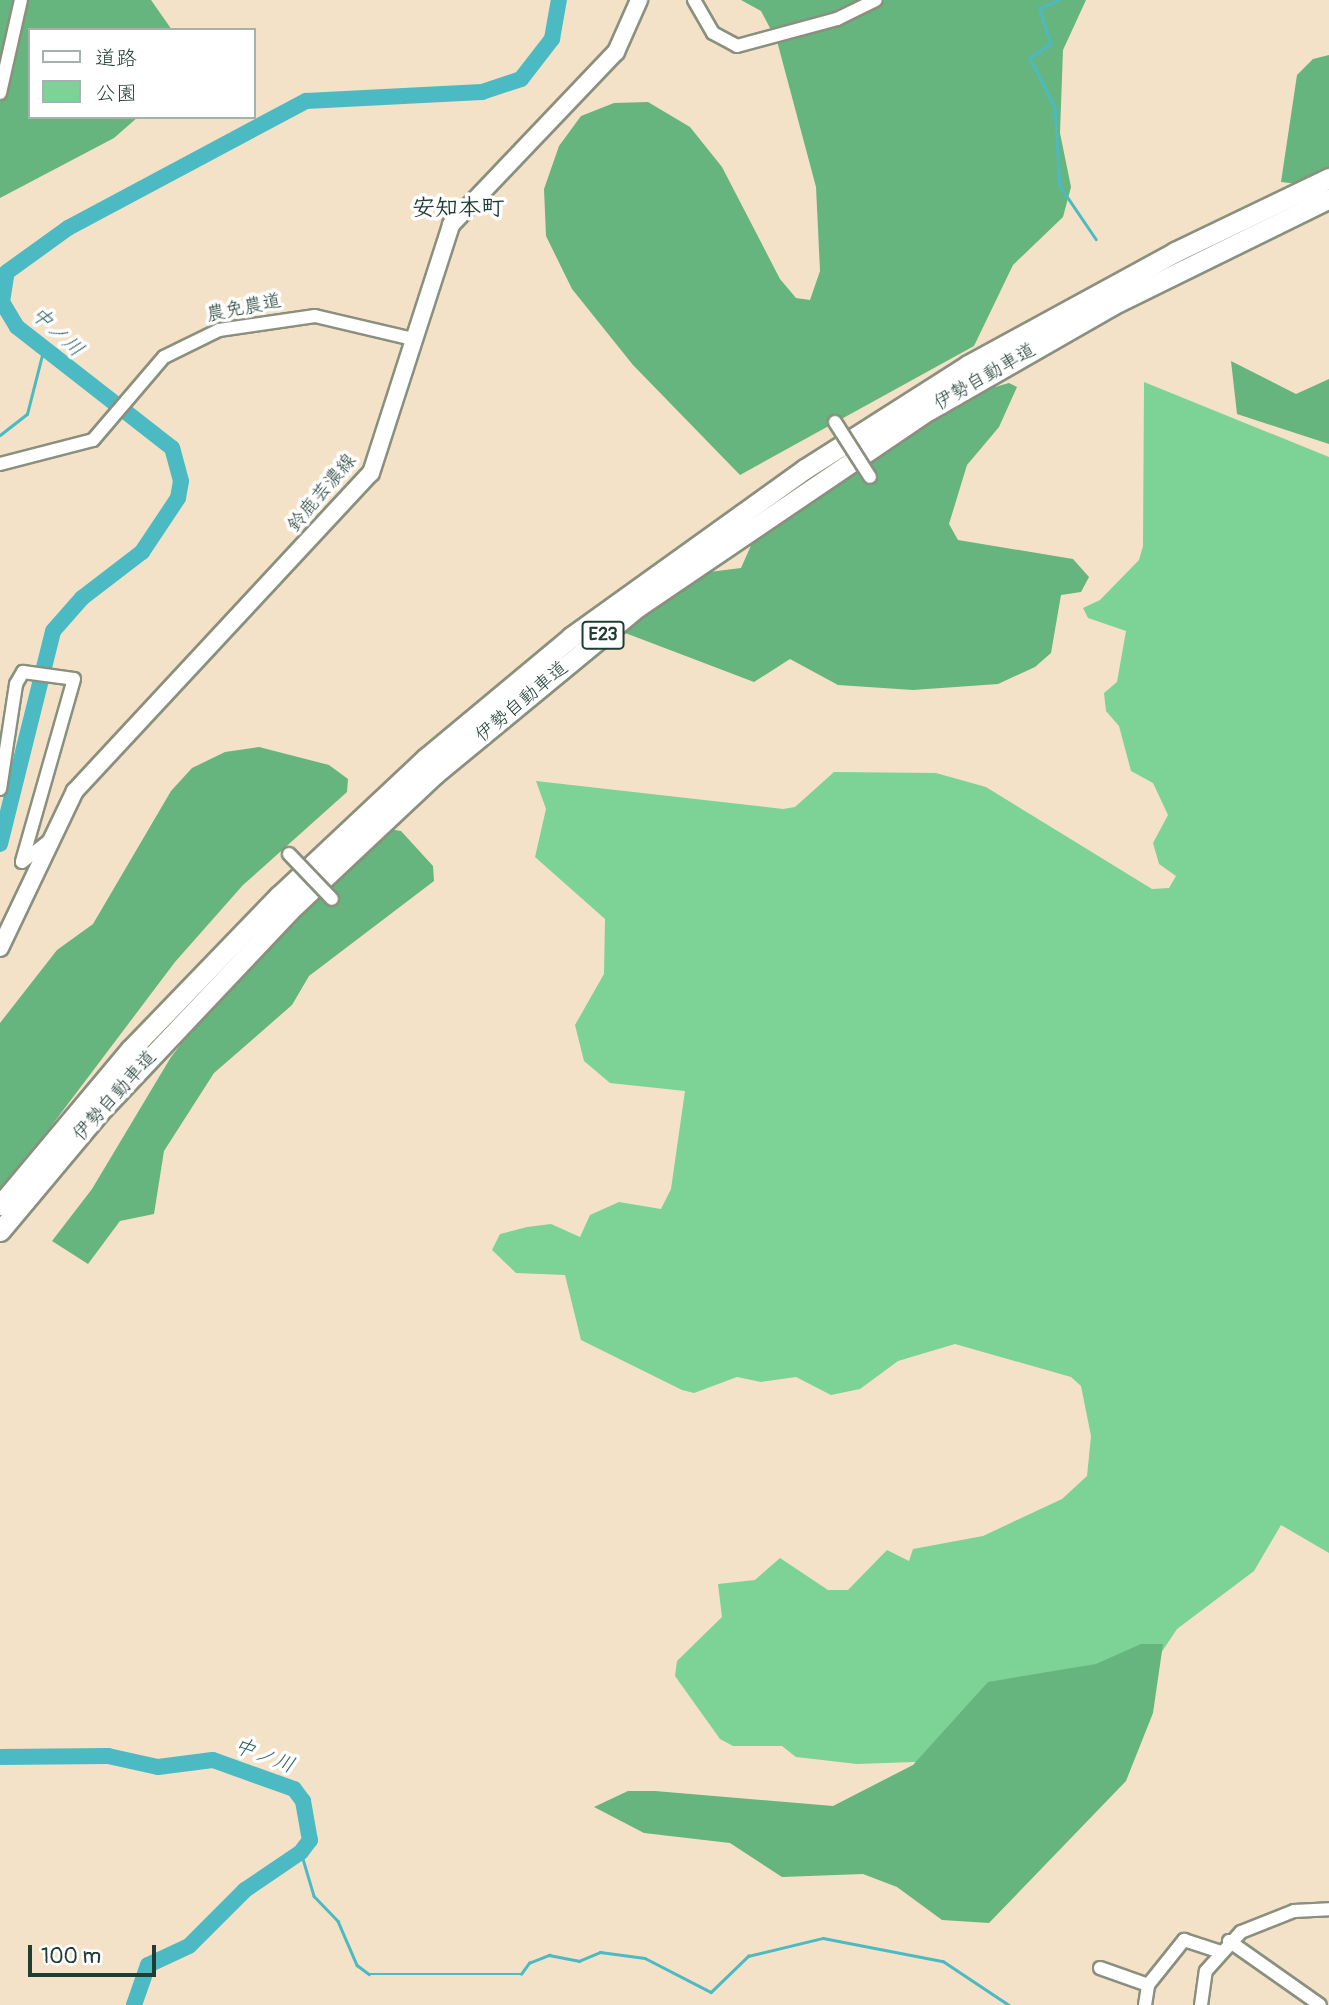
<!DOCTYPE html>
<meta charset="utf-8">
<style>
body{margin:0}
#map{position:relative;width:1329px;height:2005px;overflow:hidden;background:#f4e2c8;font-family:Pangolin,"Klee One",sans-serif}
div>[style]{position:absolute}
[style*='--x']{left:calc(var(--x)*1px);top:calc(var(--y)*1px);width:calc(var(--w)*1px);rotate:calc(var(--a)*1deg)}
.green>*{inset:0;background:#7dd295}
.forest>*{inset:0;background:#66b47e}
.stream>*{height:2.5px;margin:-1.25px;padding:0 1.25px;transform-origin:1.25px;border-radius:1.25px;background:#4bbac3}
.river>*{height:16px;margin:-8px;padding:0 8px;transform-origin:8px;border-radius:8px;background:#4bbac3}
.roads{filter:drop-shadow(2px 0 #8a907e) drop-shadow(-2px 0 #8a907e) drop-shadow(0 2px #8a907e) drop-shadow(0 -2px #8a907e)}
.minor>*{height:12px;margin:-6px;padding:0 6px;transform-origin:6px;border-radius:6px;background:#fff}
.major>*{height:16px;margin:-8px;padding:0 8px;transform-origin:8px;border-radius:8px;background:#fff}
.highway>*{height:19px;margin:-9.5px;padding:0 9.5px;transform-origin:9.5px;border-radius:9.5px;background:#fff}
.bridges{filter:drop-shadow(2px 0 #8a907e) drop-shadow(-2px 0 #8a907e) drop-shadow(0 2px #8a907e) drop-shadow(0 -2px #8a907e)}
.minor-bridge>*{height:12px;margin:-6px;padding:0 6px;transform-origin:6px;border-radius:6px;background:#fff}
span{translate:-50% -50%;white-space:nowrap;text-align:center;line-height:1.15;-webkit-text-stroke:7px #fff;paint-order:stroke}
.shield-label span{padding:2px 5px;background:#fff;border:2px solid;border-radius:5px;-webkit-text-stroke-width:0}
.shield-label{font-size:18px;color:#1f3d34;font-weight:700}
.street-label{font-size:19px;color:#1f3d34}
.water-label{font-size:21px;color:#2c625f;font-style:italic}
.quarter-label{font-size:23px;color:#1f3d34;font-weight:700}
.legend{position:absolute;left:28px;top:28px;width:228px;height:91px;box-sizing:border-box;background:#fff;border:2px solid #a5b1ae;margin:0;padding:9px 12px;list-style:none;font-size:21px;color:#1f3d34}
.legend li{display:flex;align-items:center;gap:14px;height:35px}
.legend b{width:35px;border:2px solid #a5b1ae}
.scale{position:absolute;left:28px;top:1945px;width:128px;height:32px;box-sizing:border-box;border:4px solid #1f3d34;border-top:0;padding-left:9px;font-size:21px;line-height:24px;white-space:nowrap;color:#1f3d34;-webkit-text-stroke:5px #fff;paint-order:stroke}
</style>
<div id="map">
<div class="green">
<div style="clip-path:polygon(1144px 382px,1329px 457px,1329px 1553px,1281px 1525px,1254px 1571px,1177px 1629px,1157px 1659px,942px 1761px,857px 1764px,796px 1757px,782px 1746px,733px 1746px,720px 1739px,675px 1676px,677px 1661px,722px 1617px,718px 1584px,755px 1580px,780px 1558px,828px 1590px,848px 1590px,887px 1550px,909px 1561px,913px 1549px,983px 1536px,1062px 1499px,1087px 1476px,1091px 1436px,1081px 1386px,1071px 1377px,955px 1344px,898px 1361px,860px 1389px,831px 1395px,796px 1377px,761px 1382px,737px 1377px,694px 1393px,682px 1390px,581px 1340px,565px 1275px,516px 1273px,492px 1250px,500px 1234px,527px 1227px,551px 1224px,580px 1237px,590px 1215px,619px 1202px,661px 1209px,671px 1189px,685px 1091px,610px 1083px,584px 1061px,575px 1025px,604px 974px,605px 919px,535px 857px,546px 809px,536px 781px,783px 809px,795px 807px,834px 772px,936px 773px,986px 787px,1152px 889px,1169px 888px,1176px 876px,1159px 864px,1153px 843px,1168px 815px,1153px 783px,1131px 771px,1119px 726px,1106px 711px,1104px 693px,1117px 682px,1126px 631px,1088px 618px,1083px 608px,1100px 600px,1139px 560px,1143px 546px)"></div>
</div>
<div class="forest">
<div style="clip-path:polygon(0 0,151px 0,172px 30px,30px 30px,30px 117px,138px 117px,114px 138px,0 198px)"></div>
<div style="clip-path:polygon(741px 0,1086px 0,1063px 50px,1060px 133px,1071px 187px,1063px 217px,1013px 265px,974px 346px,740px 475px,633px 365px,572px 289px,546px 236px,544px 189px,559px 146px,581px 116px,614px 103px,648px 102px,690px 127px,722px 167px,780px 279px,796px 298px,810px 300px,820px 271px,816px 187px,777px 41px,761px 11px)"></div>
<div style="clip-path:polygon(1329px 55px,1329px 169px,1298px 184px,1281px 182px,1297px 75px,1313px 59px)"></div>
<div style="clip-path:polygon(1231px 361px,1296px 394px,1329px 379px,1329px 444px,1237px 414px)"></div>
<div style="clip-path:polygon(1009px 383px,1017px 387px,999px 427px,967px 465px,949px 524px,958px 540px,1073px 559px,1089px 577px,1081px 592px,1061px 595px,1051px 653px,1035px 667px,998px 684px,913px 690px,838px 685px,790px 659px,754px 682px,620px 631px,709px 572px,741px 568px,757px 532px,855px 466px,988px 389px)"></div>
<div style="clip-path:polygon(259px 747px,329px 765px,348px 779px,347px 792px,243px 885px,175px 962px,0 1194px,0 1023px,57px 950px,93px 924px,171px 791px,192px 768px,225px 752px)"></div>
<div style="clip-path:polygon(388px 829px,401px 831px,433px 866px,434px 881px,309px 976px,292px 1005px,214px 1073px,164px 1151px,154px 1214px,120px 1221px,88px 1264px,52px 1241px,92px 1189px,171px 1057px,224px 989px)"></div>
<div style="clip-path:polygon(1141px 1644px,1163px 1644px,1153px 1713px,1126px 1781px,989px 1923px,942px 1920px,897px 1887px,863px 1874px,782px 1877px,730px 1843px,644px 1833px,594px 1807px,628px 1791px,655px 1791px,833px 1806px,913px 1765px,988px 1682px,1096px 1664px)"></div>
</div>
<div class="stream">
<div style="--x:1059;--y:0;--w:21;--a:155"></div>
<div style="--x:1040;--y:9;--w:37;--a:73"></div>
<div style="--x:1051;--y:44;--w:25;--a:146"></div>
<div style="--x:1030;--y:58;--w:55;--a:63"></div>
<div style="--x:1055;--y:107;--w:79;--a:86.4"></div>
<div style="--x:1060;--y:186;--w:64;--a:55.8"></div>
<div style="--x:0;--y:435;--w:34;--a:-38"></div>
<div style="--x:27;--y:414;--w:65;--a:-75.7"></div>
<div style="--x:301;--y:1852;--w:46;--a:73.5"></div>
<div style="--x:314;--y:1896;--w:35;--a:46"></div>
<div style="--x:338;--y:1921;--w:48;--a:66.6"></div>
<div style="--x:357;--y:1965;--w:15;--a:37"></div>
<div style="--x:369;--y:1974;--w:152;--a:0"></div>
<div style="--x:521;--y:1974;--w:14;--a:-54"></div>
<div style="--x:529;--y:1963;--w:22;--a:-22"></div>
<div style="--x:549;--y:1955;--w:31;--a:11"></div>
<div style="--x:579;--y:1961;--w:23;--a:-23"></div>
<div style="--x:600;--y:1952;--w:45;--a:7.6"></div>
<div style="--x:645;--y:1958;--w:74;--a:27.3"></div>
<div style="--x:711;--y:1992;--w:52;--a:-44.2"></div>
<div style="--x:748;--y:1956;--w:77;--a:-13.5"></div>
<div style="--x:823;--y:1938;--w:122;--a:10.9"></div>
<div style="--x:943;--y:1961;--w:79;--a:33.7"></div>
</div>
<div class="river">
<div style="--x:0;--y:844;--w:219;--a:-76"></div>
<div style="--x:53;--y:631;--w:44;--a:-48.7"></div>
<div style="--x:82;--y:598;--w:76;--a:-37.5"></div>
<div style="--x:142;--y:552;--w:65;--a:-56.3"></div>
<div style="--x:178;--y:498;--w:17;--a:-80"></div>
<div style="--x:181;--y:481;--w:34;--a:-105"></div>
<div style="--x:172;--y:448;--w:197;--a:-142"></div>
<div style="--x:17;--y:327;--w:29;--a:-121"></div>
<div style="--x:2;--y:302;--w:30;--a:-81"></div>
<div style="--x:7;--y:272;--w:75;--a:-35.8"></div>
<div style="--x:68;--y:228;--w:270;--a:-28.1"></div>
<div style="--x:306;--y:101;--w:176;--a:-2.9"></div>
<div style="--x:482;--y:92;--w:41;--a:-18.4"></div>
<div style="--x:521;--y:79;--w:51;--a:-52.2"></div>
<div style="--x:552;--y:39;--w:40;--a:-80"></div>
<div style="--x:0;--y:1757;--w:108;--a:-0.5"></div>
<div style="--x:108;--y:1756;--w:51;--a:12.4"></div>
<div style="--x:158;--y:1767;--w:55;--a:-7.3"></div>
<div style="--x:213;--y:1760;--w:86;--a:19.7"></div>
<div style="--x:294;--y:1789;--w:15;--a:53"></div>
<div style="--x:303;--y:1801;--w:40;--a:80"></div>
<div style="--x:310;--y:1840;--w:15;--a:127"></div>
<div style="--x:301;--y:1852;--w:68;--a:145.8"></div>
<div style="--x:245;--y:1890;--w:79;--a:135"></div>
<div style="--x:189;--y:1946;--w:45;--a:155.1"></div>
<div style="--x:148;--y:1965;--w:42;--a:109.3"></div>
</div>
<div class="roads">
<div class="minor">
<div style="--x:694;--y:0;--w:38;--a:60"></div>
<div style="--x:713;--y:33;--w:27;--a:28"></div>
<div style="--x:737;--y:46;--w:104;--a:-15.1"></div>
<div style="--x:837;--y:19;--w:43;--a:-26"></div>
<div style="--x:0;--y:93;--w:95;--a:-77.3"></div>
<div style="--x:0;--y:464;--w:96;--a:-14.5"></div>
<div style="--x:93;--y:440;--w:109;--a:-49.5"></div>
<div style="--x:164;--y:357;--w:61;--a:-26.1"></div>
<div style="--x:219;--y:330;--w:97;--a:-8.3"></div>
<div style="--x:315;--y:316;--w:101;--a:13.2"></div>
<div style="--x:0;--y:789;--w:106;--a:-81.3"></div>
<div style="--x:16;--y:684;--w:14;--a:-60"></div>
<div style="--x:23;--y:672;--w:51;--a:7.8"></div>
<div style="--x:74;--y:679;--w:190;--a:105.9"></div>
<div style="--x:22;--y:862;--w:36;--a:-38"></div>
<div style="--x:1229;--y:1941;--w:111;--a:35.1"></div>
<div style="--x:1100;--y:1968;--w:51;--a:19.5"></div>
<div style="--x:1145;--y:2005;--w:20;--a:-81"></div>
<div style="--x:1148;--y:1985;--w:58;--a:-51.3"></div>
<div style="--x:1184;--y:1940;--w:38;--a:18"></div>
<div style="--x:1201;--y:2005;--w:34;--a:-82"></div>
<div style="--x:1206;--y:1971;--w:52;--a:-48.1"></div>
<div style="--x:1241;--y:1932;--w:57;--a:-21.6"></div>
<div style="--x:1294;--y:1911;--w:35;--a:-3"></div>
</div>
<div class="major">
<div style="--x:0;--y:948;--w:174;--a:-64.5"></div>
<div style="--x:75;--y:791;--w:434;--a:-47.1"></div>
<div style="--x:371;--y:473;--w:261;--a:-72.1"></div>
<div style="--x:451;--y:225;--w:239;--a:-46.4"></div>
<div style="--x:616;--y:52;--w:57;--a:-66.1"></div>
</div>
<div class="highway">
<div style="--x:0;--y:1205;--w:204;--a:-50"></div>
<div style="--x:131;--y:1049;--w:213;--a:-46"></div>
<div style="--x:279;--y:896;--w:202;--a:-43.2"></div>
<div style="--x:426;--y:758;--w:189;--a:-39.8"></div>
<div style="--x:571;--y:637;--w:288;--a:-35.7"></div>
<div style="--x:805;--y:469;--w:193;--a:-32.5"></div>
<div style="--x:968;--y:365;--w:236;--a:-28.6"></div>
<div style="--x:1175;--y:252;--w:171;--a:-25.7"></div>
<div style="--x:0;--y:1231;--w:160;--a:-50.1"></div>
<div style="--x:103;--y:1108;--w:272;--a:-46.6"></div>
<div style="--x:290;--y:910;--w:199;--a:-43.2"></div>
<div style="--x:435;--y:774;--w:264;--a:-39.5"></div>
<div style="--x:639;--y:606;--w:350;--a:-34.1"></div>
<div style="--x:929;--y:410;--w:211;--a:-29.8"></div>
<div style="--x:1112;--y:305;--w:242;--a:-26.2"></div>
</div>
</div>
<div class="bridges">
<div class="minor-bridge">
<div style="--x:835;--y:422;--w:65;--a:57.5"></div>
<div style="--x:289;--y:854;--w:62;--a:46.3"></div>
</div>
</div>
<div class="shield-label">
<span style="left:603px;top:635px">E23</span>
</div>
<div class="street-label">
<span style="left:244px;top:308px;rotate:-11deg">農免農道</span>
<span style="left:985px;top:377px;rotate:-30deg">伊勢自動車道</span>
<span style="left:322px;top:493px;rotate:-50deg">鈴鹿芸濃線</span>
<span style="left:522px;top:702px;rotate:-40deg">伊勢自動車道</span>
<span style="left:115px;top:1096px;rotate:-48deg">伊勢自動車道</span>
</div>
<div class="water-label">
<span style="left:57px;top:332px;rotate:43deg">中ノ川</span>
<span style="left:264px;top:1756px;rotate:21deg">中ノ川</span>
</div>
<div class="quarter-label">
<span style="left:458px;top:208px">安知本町</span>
</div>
<ul class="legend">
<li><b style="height:9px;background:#fff"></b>道路</li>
<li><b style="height:19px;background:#7dd295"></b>公園</li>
</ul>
<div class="scale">100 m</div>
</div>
